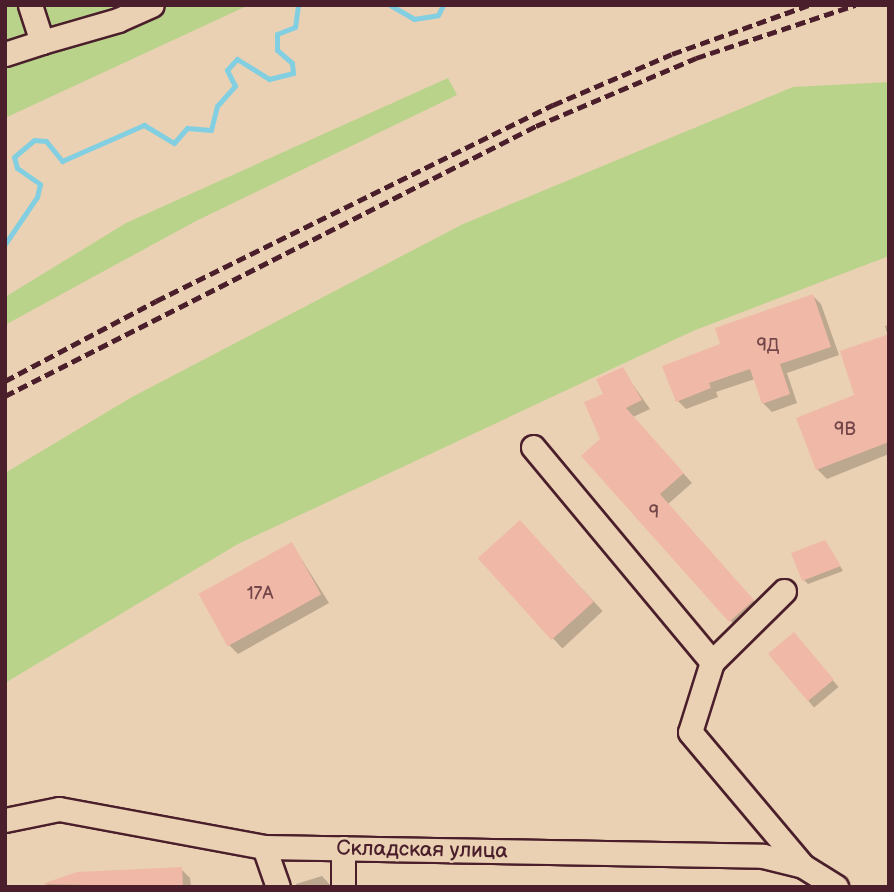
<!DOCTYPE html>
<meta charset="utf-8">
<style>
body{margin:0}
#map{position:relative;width:894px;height:892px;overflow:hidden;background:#ebd1b3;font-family:"Balsamiq Sans",sans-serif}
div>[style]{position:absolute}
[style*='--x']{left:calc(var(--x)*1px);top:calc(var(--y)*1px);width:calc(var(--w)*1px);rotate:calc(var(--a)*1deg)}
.green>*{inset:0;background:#b9d38b}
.shadow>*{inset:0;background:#0003;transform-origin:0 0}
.stream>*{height:5px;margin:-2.5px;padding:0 2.5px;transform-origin:2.5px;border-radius:2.5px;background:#82cfe1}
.building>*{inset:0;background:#f0b9a7;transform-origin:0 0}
.roads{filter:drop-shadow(2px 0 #4a1f2b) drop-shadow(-2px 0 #4a1f2b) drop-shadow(0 2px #4a1f2b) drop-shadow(0 -2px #4a1f2b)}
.minor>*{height:23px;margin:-11.5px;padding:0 11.5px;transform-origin:11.5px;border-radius:11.5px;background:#ebd1b3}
.rail>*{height:5px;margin-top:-2.5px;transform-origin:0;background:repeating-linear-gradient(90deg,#4a1f2b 0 10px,transparent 0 15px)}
span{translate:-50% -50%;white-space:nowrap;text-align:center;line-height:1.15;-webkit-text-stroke:5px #ebd1b3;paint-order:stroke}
.number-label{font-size:18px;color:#74464a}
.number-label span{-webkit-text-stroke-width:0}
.street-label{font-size:21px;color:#4a1f2b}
.frame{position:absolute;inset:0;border:7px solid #4a1f2b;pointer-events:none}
</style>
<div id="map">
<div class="green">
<div style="clip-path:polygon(5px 5px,249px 5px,5px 118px)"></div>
<div style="clip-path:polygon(448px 78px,457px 95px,196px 221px,5px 325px,5px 297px,126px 223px)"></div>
<div style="clip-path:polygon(889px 82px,889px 256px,693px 331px,238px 544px,5px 683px,5px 473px,132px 397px,463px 224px,793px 87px)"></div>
</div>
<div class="shadow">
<div style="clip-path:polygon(813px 296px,821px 304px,839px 355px,787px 373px,797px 403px,772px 412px,763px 403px,755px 379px,716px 392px,718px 397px,686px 409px,678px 401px,722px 345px)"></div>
<div style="clip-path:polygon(889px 325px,889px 454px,827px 479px,817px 469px,888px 336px,885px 326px)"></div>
<div style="clip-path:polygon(622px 369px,650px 409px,633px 417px,692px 483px,668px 504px,762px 610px,739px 630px,584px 456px,602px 439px,605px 395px)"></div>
<div style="left:529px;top:532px;width:108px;height:55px;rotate:47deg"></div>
<div style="clip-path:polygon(292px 544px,329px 603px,238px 654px,229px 645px)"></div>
<div style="clip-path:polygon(829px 547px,843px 571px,808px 584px,804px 580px)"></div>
<div style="left:800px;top:641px;width:60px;height:32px;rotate:50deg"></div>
<div style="clip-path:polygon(181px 869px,190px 878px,191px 887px,39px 887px,78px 874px)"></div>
<div style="clip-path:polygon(322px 876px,332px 887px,297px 887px,296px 884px)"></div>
</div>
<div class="stream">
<div style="--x:390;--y:5;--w:28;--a:30"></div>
<div style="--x:414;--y:19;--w:24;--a:-9"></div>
<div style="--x:438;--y:15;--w:11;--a:-63"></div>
<div style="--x:5;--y:244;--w:57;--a:-55.8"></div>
<div style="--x:37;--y:197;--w:13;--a:-77"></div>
<div style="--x:40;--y:184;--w:28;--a:-145"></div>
<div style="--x:17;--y:168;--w:11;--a:-105"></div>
<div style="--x:14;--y:157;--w:26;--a:-40"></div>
<div style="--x:34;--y:140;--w:12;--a:5"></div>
<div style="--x:46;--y:141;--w:26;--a:51"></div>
<div style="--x:62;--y:161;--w:90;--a:-23.7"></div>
<div style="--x:144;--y:125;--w:35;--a:31"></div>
<div style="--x:174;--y:143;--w:20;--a:-49"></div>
<div style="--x:187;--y:128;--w:24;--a:5"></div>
<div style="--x:211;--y:130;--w:25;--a:-76"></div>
<div style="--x:217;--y:106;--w:27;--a:-48"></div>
<div style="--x:235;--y:86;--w:18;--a:-117"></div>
<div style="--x:227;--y:70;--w:15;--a:-48"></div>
<div style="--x:237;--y:59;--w:38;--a:32"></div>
<div style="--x:269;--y:79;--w:25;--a:-14"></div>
<div style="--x:293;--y:73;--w:10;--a:-96"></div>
<div style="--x:292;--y:63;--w:20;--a:-139"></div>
<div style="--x:277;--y:50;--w:16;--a:-90"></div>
<div style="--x:277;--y:34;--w:19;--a:-21"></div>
<div style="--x:295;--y:27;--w:22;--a:-82"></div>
</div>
<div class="building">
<div style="clip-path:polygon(813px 294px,831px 347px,780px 364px,790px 394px,762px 404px,750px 369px,709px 383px,711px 388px,676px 402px,662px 366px,720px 344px,715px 328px)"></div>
<div style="clip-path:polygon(889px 334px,889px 442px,816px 470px,796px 418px,854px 395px,840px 351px)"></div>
<div style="clip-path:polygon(623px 367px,642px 400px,626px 408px,684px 473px,660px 494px,754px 600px,729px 622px,581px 456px,600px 439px,584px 402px,603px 394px,596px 379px)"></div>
<div style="left:520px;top:520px;width:110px;height:57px;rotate:48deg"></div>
<div style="clip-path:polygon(825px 540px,841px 566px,802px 581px,791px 553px)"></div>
<div style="left:292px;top:542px;width:60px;height:107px;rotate:61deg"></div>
<div style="left:794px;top:632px;width:62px;height:34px;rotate:50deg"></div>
<div style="clip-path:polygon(182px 867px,183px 887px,42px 884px,77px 872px)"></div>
</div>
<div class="roads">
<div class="minor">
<div style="--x:42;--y:42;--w:79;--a:-16.1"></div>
<div style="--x:118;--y:20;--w:37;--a:-24"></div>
<div style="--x:5;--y:54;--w:39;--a:-18"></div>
<div style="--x:42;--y:42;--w:39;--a:-108"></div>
<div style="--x:533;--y:447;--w:280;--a:50.2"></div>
<div style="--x:712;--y:662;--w:73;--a:107.4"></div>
<div style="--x:690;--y:732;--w:175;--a:49.9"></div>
<div style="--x:712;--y:662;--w:101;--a:-44.6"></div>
<div style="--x:5;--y:820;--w:55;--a:-11.5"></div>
<div style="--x:59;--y:809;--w:208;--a:10.5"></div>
<div style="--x:264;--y:847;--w:499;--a:1"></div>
<div style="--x:763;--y:856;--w:41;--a:14"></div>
<div style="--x:803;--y:866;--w:39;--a:32"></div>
<div style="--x:264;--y:847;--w:42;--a:70.7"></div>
<div style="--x:343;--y:887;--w:39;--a:-90"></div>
</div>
</div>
<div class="rail">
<div style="--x:5;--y:381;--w:171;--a:-27.9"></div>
<div style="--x:156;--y:301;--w:443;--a:-26.3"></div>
<div style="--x:553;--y:105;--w:129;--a:-23.2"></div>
<div style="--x:672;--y:54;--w:145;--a:-19.7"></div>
<div style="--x:5;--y:396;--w:596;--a:-26.95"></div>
<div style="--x:536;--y:126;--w:174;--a:-23"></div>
<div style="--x:696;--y:58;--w:168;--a:-18.4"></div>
</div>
<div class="number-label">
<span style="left:768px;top:346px">9Д</span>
<span style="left:845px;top:430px">9В</span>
<span style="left:654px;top:513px">9</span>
<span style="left:260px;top:594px">17А</span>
</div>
<div class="street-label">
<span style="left:422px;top:850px;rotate:1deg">Складская улица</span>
</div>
<div class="frame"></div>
</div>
